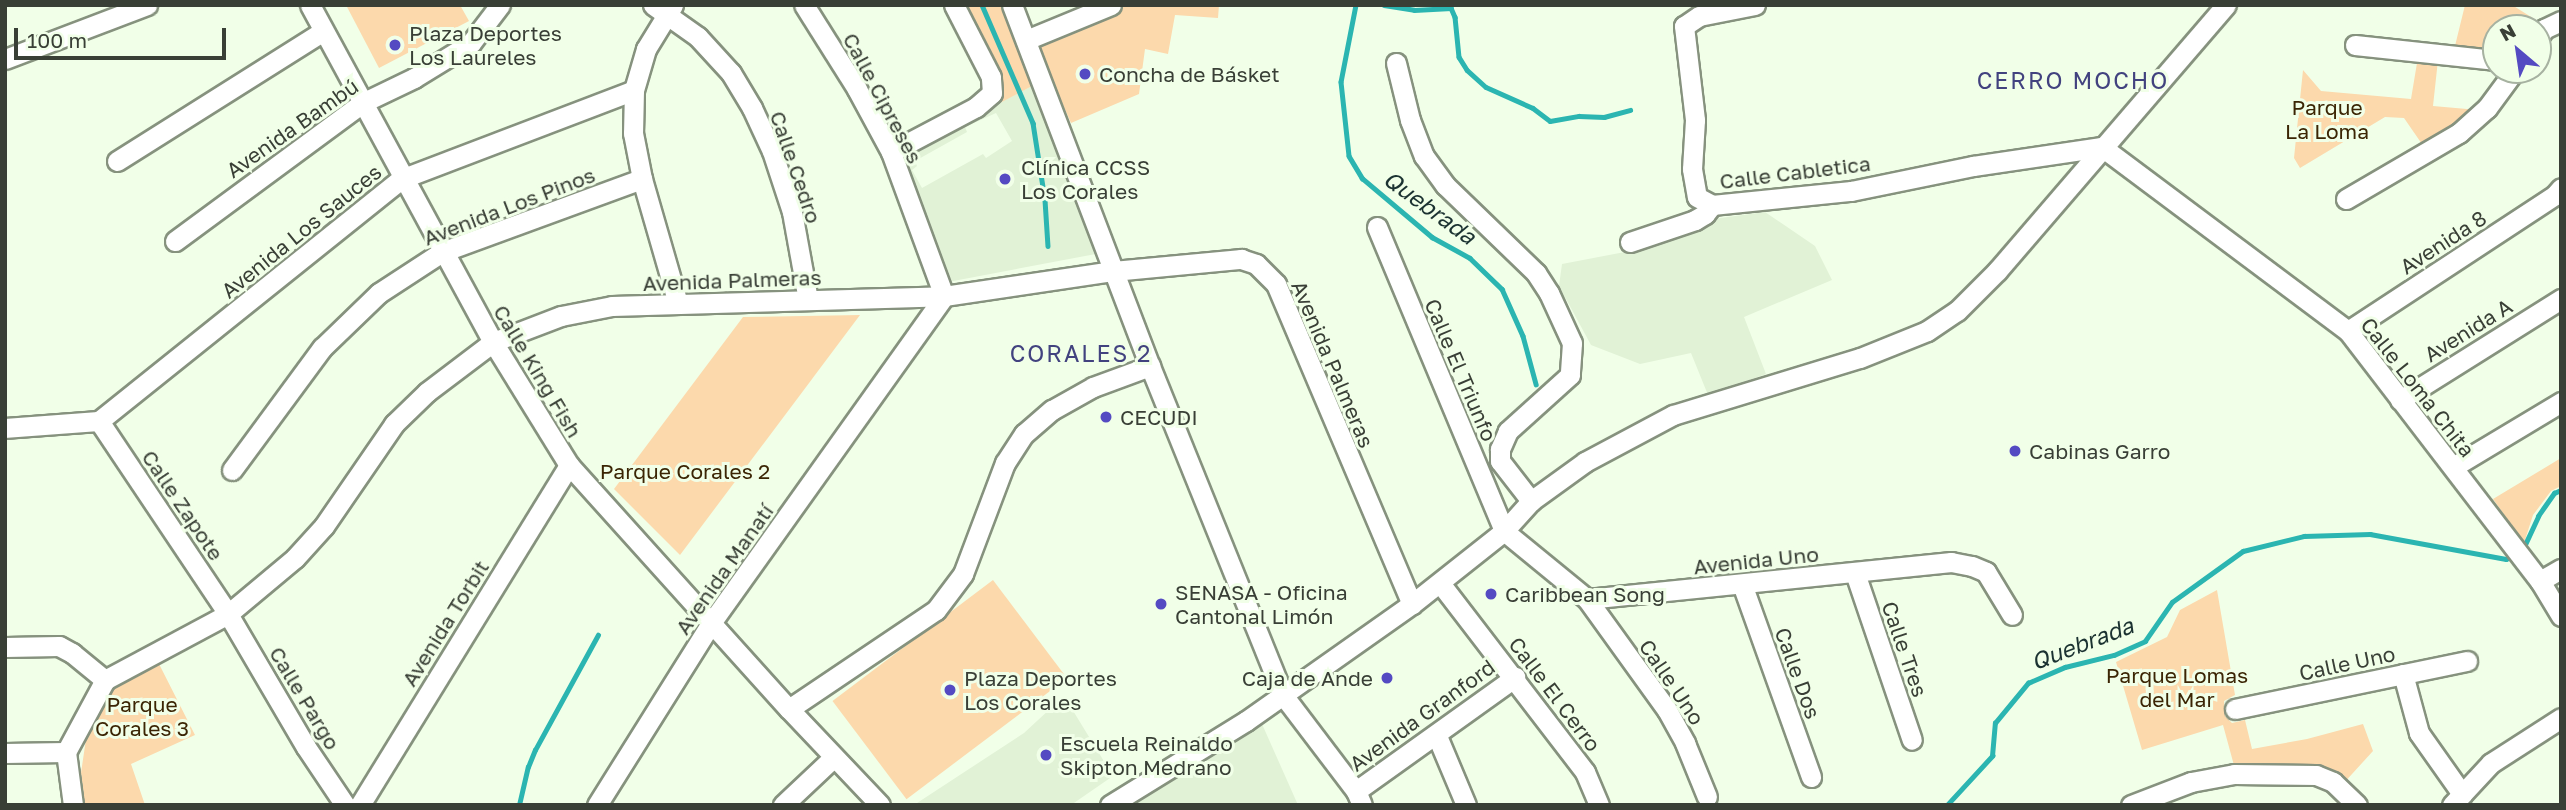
<!DOCTYPE html>
<meta charset="utf-8">
<style>
body{margin:0}
#map{position:relative;width:2566px;height:810px;overflow:hidden;background:#f1ffe8;font-family:"Golos Text",sans-serif}
div>[style]{position:absolute}
[style*='--x']{left:calc(var(--x)*1px);top:calc(var(--y)*1px);width:calc(var(--w)*1px);rotate:calc(var(--a)*1deg)}
.built>*{inset:0;background:#e1f2d6}
.green>*{inset:0;background:#fcd9ac;transform-origin:0 0}
.stream>*{height:4.5px;margin:-2.25px;padding:0 2.25px;transform-origin:2.25px;border-radius:2.25px;background:#2bb5b1}
.roads{filter:drop-shadow(2px 0 #86927e) drop-shadow(-2px 0 #86927e) drop-shadow(0 2px #86927e) drop-shadow(0 -2px #86927e)}
.minor>*{height:19px;margin:-9.5px;padding:0 9.5px;transform-origin:9.5px;border-radius:9.5px;background:#fff}
.dots>*{width:19px;height:19px;translate:-50% -50%;box-sizing:border-box;border:4px solid #f1ffe8;border-radius:50%}
span{translate:-50% -50%;white-space:nowrap;text-align:center;line-height:1.15;-webkit-text-stroke:6px #f1ffe8;paint-order:stroke}
.poi-label{font-size:21px;color:#393f36}
.left{translate:0 -50%;text-align:left}
.right{translate:-100% -50%;text-align:right}
.street-label{font-size:21px;color:#393f36}
.park-label{font-size:21px;color:#3b2504}
.neighbourhood-label{font-size:23px;color:#42427f;letter-spacing:2px}
.water-label{font-size:23px;color:#1b3231;font-style:italic}
.frame{position:absolute;inset:0;border:7px solid #393f36;pointer-events:none}
.north{position:absolute;left:2482px;top:14px;width:70px;height:70px;box-sizing:border-box;background:#f1ffe8;border:2px solid #a7b2a1;border-radius:50%;rotate:331deg;font-size:19px;font-weight:700;line-height:28px;text-align:center;color:#393f36}
.north::after{content:'';display:block;margin:auto;width:24px;height:32px;background:#544ac2;clip-path:polygon(50% 0,100% 100%,50% 72%,0 100%)}
.scale{position:absolute;left:14px;top:28px;width:212px;height:32px;box-sizing:border-box;border:4px solid #393f36;border-top:0;padding-left:9px;font-size:21px;line-height:24px;white-space:nowrap;color:#393f36;-webkit-text-stroke:5px #f1ffe8;paint-order:stroke}
</style>
<div id="map">
<div class="built">
<div style="clip-path:polygon(evenodd,1034px 85px,1101px 253px,948px 282px,898px 155px,1034px 85px,996px 113px,1012px 141px,986px 158px,983px 154px,922px 188px,912px 170px,917px 166px,915px 161px,967px 132px,965px 127px,996px 113px)"></div>
<div style="clip-path:polygon(1765px 212px,1815px 246px,1832px 280px,1744px 317px,1766px 374px,1708px 395px,1691px 353px,1640px 364px,1591px 345px,1559px 286px,1562px 264px,1630px 251px,1713px 219px)"></div>
<div style="clip-path:polygon(1064px 696px,1113px 776px,1071px 805px,914px 805px,1024px 733px)"></div>
<div style="clip-path:polygon(1262px 724px,1298px 805px,1134px 805px)"></div>
</div>
<div class="green">
<div style="clip-path:polygon(346px 5px,460px 5px,469px 21px,379px 68px)"></div>
<div style="clip-path:polygon(962px 5px,1003px 5px,1034px 85px,998px 104px,999px 90px)"></div>
<div style="clip-path:polygon(1126px 5px,1219px 5px,1218px 18px,1175px 15px,1168px 54px,1145px 49px,1139px 94px,1071px 123px,1035px 42px)"></div>
<div style="clip-path:polygon(2465px 5px,2512px 5px,2536px 20px,2531px 28px,2496px 28px,2496px 55px,2454px 50px)"></div>
<div style="clip-path:polygon(2418px 57px,2438px 60px,2433px 106px,2478px 110px,2424px 147px,2404px 118px,2385px 117px,2300px 168px,2294px 158px,2303px 70px,2321px 91px,2411px 99px)"></div>
<div style="clip-path:polygon(860px 315px,680px 555px,614px 489px,743px 317px)"></div>
<div style="clip-path:polygon(2561px 458px,2561px 486px,2551px 491px,2533px 515px,2524px 543px,2493px 499px)"></div>
<div style="left:993px;top:580px;width:123px;height:201px;rotate:53deg"></div>
<div style="clip-path:polygon(2217px 590px,2235px 695px,2224px 701px,2225px 716px,2232px 723px,2245px 720px,2252px 749px,2307px 739px,2363px 724px,2373px 751px,2342px 785px,2235px 769px,2223px 725px,2142px 750px,2116px 662px,2167px 637px,2180px 610px)"></div>
<div style="clip-path:polygon(156px 658px,195px 735px,131px 764px,145px 805px,85px 805px,81px 773px,86px 739px,105px 697px,124px 677px)"></div>
</div>
<div class="stream">
<div style="--x:982;--y:5;--w:129;--a:66.6"></div>
<div style="--x:1033;--y:123;--w:78;--a:81.1"></div>
<div style="--x:1045;--y:200;--w:46;--a:86.3"></div>
<div style="--x:1356;--y:5;--w:78;--a:101"></div>
<div style="--x:1341;--y:82;--w:74;--a:83.8"></div>
<div style="--x:1349;--y:156;--w:26;--a:59"></div>
<div style="--x:1362;--y:178;--w:92;--a:40.1"></div>
<div style="--x:1432;--y:237;--w:43;--a:28.9"></div>
<div style="--x:1470;--y:258;--w:45;--a:44.1"></div>
<div style="--x:1502;--y:289;--w:51;--a:65.9"></div>
<div style="--x:1523;--y:336;--w:50;--a:74.8"></div>
<div style="--x:1384;--y:5;--w:30;--a:9"></div>
<div style="--x:1414;--y:10;--w:37;--a:-3"></div>
<div style="--x:1451;--y:8;--w:10;--a:66"></div>
<div style="--x:1455;--y:17;--w:40;--a:84.3"></div>
<div style="--x:1459;--y:57;--w:15;--a:58"></div>
<div style="--x:1467;--y:70;--w:25;--a:42"></div>
<div style="--x:1486;--y:87;--w:51;--a:24.1"></div>
<div style="--x:1533;--y:108;--w:21;--a:37"></div>
<div style="--x:1550;--y:121;--w:29;--a:-10"></div>
<div style="--x:1579;--y:116;--w:25;--a:2"></div>
<div style="--x:1604;--y:117;--w:27;--a:-15"></div>
<div style="--x:2522;--y:551;--w:38;--a:-65"></div>
<div style="--x:2538;--y:516;--w:28;--a:-55"></div>
<div style="--x:2554;--y:493;--w:8;--a:-23"></div>
<div style="--x:519;--y:805;--w:39;--a:-77"></div>
<div style="--x:528;--y:767;--w:18;--a:-68"></div>
<div style="--x:535;--y:750;--w:131;--a:-61.3"></div>
<div style="--x:1947;--y:805;--w:67;--a:-47.4"></div>
<div style="--x:1992;--y:756;--w:33;--a:-85"></div>
<div style="--x:1995;--y:723;--w:52;--a:-50.5"></div>
<div style="--x:2028;--y:683;--w:40;--a:-23.4"></div>
<div style="--x:2065;--y:667;--w:50;--a:-13.8"></div>
<div style="--x:2114;--y:655;--w:34;--a:-24"></div>
<div style="--x:2145;--y:641;--w:47;--a:-55.3"></div>
<div style="--x:2172;--y:602;--w:87;--a:-35.7"></div>
<div style="--x:2243;--y:551;--w:63;--a:-13.8"></div>
<div style="--x:2304;--y:536;--w:66;--a:-1.7"></div>
<div style="--x:2370;--y:534;--w:138;--a:10.4"></div>
<div style="--x:2506;--y:559;--w:9;--a:-18"></div>
</div>
<div class="roads">
<div class="minor">
<div style="--x:310;--y:5;--w:383;--a:61.5"></div>
<div style="--x:493;--y:342;--w:145;--a:58.3"></div>
<div style="--x:569;--y:465;--w:329;--a:48"></div>
<div style="--x:789;--y:709;--w:132;--a:46.5"></div>
<div style="--x:653;--y:5;--w:55;--a:35.4"></div>
<div style="--x:698;--y:37;--w:49;--a:47.5"></div>
<div style="--x:731;--y:73;--w:41;--a:59"></div>
<div style="--x:752;--y:108;--w:47;--a:65.1"></div>
<div style="--x:772;--y:151;--w:64;--a:71.8"></div>
<div style="--x:792;--y:212;--w:89;--a:79.7"></div>
<div style="--x:673;--y:5;--w:52;--a:121.5"></div>
<div style="--x:646;--y:49;--w:43;--a:106.3"></div>
<div style="--x:634;--y:90;--w:43;--a:91.3"></div>
<div style="--x:633;--y:133;--w:47;--a:78.9"></div>
<div style="--x:642;--y:179;--w:130;--a:73.9"></div>
<div style="--x:1012;--y:5;--w:386;--a:69.1"></div>
<div style="--x:1150;--y:366;--w:355;--a:68"></div>
<div style="--x:1283;--y:695;--w:121;--a:52.8"></div>
<div style="--x:1356;--y:791;--w:15;--a:67"></div>
<div style="--x:1755;--y:5;--w:57;--a:168.9"></div>
<div style="--x:1699;--y:16;--w:18;--a:146"></div>
<div style="--x:1684;--y:26;--w:95;--a:83.3"></div>
<div style="--x:1695;--y:120;--w:49;--a:93.5"></div>
<div style="--x:1692;--y:169;--w:28;--a:80"></div>
<div style="--x:1697;--y:197;--w:17;--a:28"></div>
<div style="--x:1712;--y:205;--w:140;--a:-5.8"></div>
<div style="--x:1851;--y:191;--w:125;--a:-11.6"></div>
<div style="--x:1973;--y:166;--w:130;--a:-8.4"></div>
<div style="--x:2538;--y:38;--w:11;--a:-56"></div>
<div style="--x:2544;--y:29;--w:19;--a:-25"></div>
<div style="--x:1026;--y:40;--w:92;--a:-22.4"></div>
<div style="--x:2355;--y:45;--w:142;--a:6.1"></div>
<div style="--x:5;--y:59;--w:152;--a:-20.8"></div>
<div style="--x:1396;--y:63;--w:59;--a:76.2"></div>
<div style="--x:1410;--y:120;--w:39;--a:69"></div>
<div style="--x:1424;--y:156;--w:36;--a:54"></div>
<div style="--x:1445;--y:185;--w:127;--a:44"></div>
<div style="--x:1536;--y:273;--w:24;--a:57"></div>
<div style="--x:1549;--y:293;--w:55;--a:65.3"></div>
<div style="--x:1572;--y:343;--w:32;--a:94"></div>
<div style="--x:1570;--y:375;--w:84;--a:137.9"></div>
<div style="--x:1508;--y:431;--w:20;--a:114"></div>
<div style="--x:1500;--y:449;--w:12;--a:90"></div>
<div style="--x:1500;--y:461;--w:51;--a:52.2"></div>
<div style="--x:2102;--y:147;--w:307;--a:36.8"></div>
<div style="--x:2348;--y:331;--w:315;--a:52.5"></div>
<div style="--x:2540;--y:581;--w:41;--a:59"></div>
<div style="--x:891;--y:152;--w:96;--a:-27.9"></div>
<div style="--x:976;--y:107;--w:21;--a:-41"></div>
<div style="--x:992;--y:93;--w:16;--a:-94"></div>
<div style="--x:991;--y:77;--w:81;--a:-117.2"></div>
<div style="--x:117;--y:161;--w:242;--a:-32.2"></div>
<div style="--x:2346;--y:199;--w:131;--a:-30.3"></div>
<div style="--x:2459;--y:133;--w:38;--a:-42"></div>
<div style="--x:2487;--y:108;--w:47;--a:-53.6"></div>
<div style="--x:1377;--y:227;--w:329;--a:67.3"></div>
<div style="--x:1504;--y:531;--w:107;--a:39.3"></div>
<div style="--x:1587;--y:599;--w:366;--a:-5.8"></div>
<div style="--x:1951;--y:562;--w:21;--a:11"></div>
<div style="--x:1972;--y:566;--w:15;--a:23"></div>
<div style="--x:1986;--y:572;--w:50;--a:58.8"></div>
<div style="--x:175;--y:241;--w:232;--a:-36.4"></div>
<div style="--x:362;--y:103;--w:58;--a:-25.7"></div>
<div style="--x:414;--y:78;--w:67;--a:-31.6"></div>
<div style="--x:471;--y:43;--w:48;--a:-52.7"></div>
<div style="--x:1630;--y:242;--w:69;--a:-18.7"></div>
<div style="--x:1695;--y:220;--w:12;--a:-31"></div>
<div style="--x:1705;--y:214;--w:11;--a:-52"></div>
<div style="--x:2348;--y:331;--w:248;--a:-33.3"></div>
<div style="--x:2555;--y:195;--w:9;--a:-49"></div>
<div style="--x:2400;--y:400;--w:190;--a:-32.1"></div>
<div style="--x:99;--y:421;--w:387;--a:-38.7"></div>
<div style="--x:401;--y:179;--w:249;--a:-20.9"></div>
<div style="--x:99;--y:421;--w:232;--a:56.2"></div>
<div style="--x:228;--y:614;--w:154;--a:59.6"></div>
<div style="--x:306;--y:747;--w:70;--a:56.1"></div>
<div style="--x:5;--y:428;--w:94;--a:-4.3"></div>
<div style="--x:2453;--y:467;--w:126;--a:-31"></div>
<div style="--x:232;--y:470;--w:152;--a:-53.6"></div>
<div style="--x:322;--y:348;--w:79;--a:-44"></div>
<div style="--x:379;--y:293;--w:75;--a:-33.1"></div>
<div style="--x:442;--y:252;--w:213;--a:-20.1"></div>
<div style="--x:1855;--y:573;--w:176;--a:71.2"></div>
<div style="--x:2540;--y:581;--w:24;--a:-30"></div>
<div style="--x:1440;--y:583;--w:238;--a:52.5"></div>
<div style="--x:1585;--y:772;--w:36;--a:67"></div>
<div style="--x:1742;--y:584;--w:205;--a:70.3"></div>
<div style="--x:1587;--y:599;--w:137;--a:54.2"></div>
<div style="--x:1667;--y:710;--w:38;--a:61"></div>
<div style="--x:1685;--y:743;--w:58;--a:67.8"></div>
<div style="--x:5;--y:647;--w:54;--a:-1.1"></div>
<div style="--x:59;--y:646;--w:15;--a:28"></div>
<div style="--x:72;--y:653;--w:43;--a:39.3"></div>
<div style="--x:2403;--y:674;--w:61;--a:74.8"></div>
<div style="--x:2419;--y:733;--w:75;--a:54.8"></div>
<div style="--x:789;--y:709;--w:177;--a:-34"></div>
<div style="--x:936;--y:610;--w:45;--a:-53.1"></div>
<div style="--x:963;--y:574;--w:119;--a:-69.3"></div>
<div style="--x:1005;--y:463;--w:35;--a:-57"></div>
<div style="--x:1024;--y:434;--w:37;--a:-41"></div>
<div style="--x:1052;--y:410;--w:47;--a:-29.3"></div>
<div style="--x:1093;--y:387;--w:61;--a:-20.2"></div>
<div style="--x:2235;--y:709;--w:237;--a:-11.7"></div>
<div style="--x:1437;--y:736;--w:75;--a:67.2"></div>
<div style="--x:5;--y:753;--w:61;--a:-0.9"></div>
<div style="--x:1356;--y:791;--w:196;--a:-35.6"></div>
<div style="--x:73;--y:805;--w:53;--a:-97.5"></div>
<div style="--x:66;--y:752;--w:82;--a:-61.6"></div>
<div style="--x:105;--y:680;--w:140;--a:-28.2"></div>
<div style="--x:228;--y:614;--w:87;--a:-39.9"></div>
<div style="--x:295;--y:558;--w:43;--a:-47.8"></div>
<div style="--x:324;--y:526;--w:124;--a:-55.5"></div>
<div style="--x:394;--y:424;--w:46;--a:-44.1"></div>
<div style="--x:427;--y:392;--w:83;--a:-37.1"></div>
<div style="--x:493;--y:342;--w:73;--a:-20.9"></div>
<div style="--x:561;--y:316;--w:52;--a:-11.1"></div>
<div style="--x:612;--y:306;--w:332;--a:-1.7"></div>
<div style="--x:944;--y:296;--w:171;--a:-8.4"></div>
<div style="--x:1113;--y:271;--w:129;--a:-5.4"></div>
<div style="--x:1241;--y:259;--w:16;--a:18"></div>
<div style="--x:1256;--y:264;--w:28;--a:45"></div>
<div style="--x:1276;--y:284;--w:348;--a:67"></div>
<div style="--x:360;--y:805;--w:399;--a:-58.4"></div>
<div style="--x:597;--y:805;--w:215;--a:-57.9"></div>
<div style="--x:711;--y:623;--w:402;--a:-54.5"></div>
<div style="--x:944;--y:296;--w:153;--a:-110.2"></div>
<div style="--x:891;--y:152;--w:72;--a:-118.4"></div>
<div style="--x:857;--y:89;--w:99;--a:-122.2"></div>
<div style="--x:783;--y:805;--w:70;--a:-43.3"></div>
<div style="--x:1110;--y:805;--w:160;--a:-31.7"></div>
<div style="--x:1246;--y:721;--w:203;--a:-35.2"></div>
<div style="--x:1412;--y:604;--w:117;--a:-38.4"></div>
<div style="--x:1504;--y:531;--w:40;--a:-48"></div>
<div style="--x:1531;--y:501;--w:67;--a:-35.8"></div>
<div style="--x:1585;--y:462;--w:100;--a:-28.1"></div>
<div style="--x:1673;--y:415;--w:195;--a:-17"></div>
<div style="--x:1860;--y:358;--w:72;--a:-21.9"></div>
<div style="--x:1927;--y:331;--w:36;--a:-34"></div>
<div style="--x:1957;--y:311;--w:57;--a:-45"></div>
<div style="--x:1997;--y:271;--w:351;--a:-49.3"></div>
<div style="--x:2131;--y:805;--w:64;--a:-21"></div>
<div style="--x:2191;--y:782;--w:44;--a:-10.5"></div>
<div style="--x:2234;--y:774;--w:82;--a:0.7"></div>
<div style="--x:2316;--y:775;--w:18;--a:22"></div>
<div style="--x:2333;--y:782;--w:33;--a:44"></div>
<div style="--x:2452;--y:805;--w:57;--a:-47.1"></div>
<div style="--x:2491;--y:763;--w:83;--a:-32.7"></div>
</div>
</div>
<div class="dots">
<div style="left:395px;top:45px;background:#544ac2"></div>
<div style="left:1085px;top:74px;background:#544ac2"></div>
<div style="left:1005px;top:179px;background:#544ac2"></div>
<div style="left:1106px;top:417px;background:#544ac2"></div>
<div style="left:2015px;top:451px;background:#544ac2"></div>
<div style="left:1491px;top:594px;background:#544ac2"></div>
<div style="left:1161px;top:604px;background:#544ac2"></div>
<div style="left:1387px;top:678px;background:#544ac2"></div>
<div style="left:950px;top:690px;background:#544ac2"></div>
<div style="left:1046px;top:755px;background:#544ac2"></div>
</div>
<div class="poi-label">
<span class="left" style="left:409px;top:45px">Plaza Deportes<br>Los Laureles</span>
<span class="left" style="left:1099px;top:74px">Concha de Básket</span>
<span class="left" style="left:1021px;top:179px">Clínica CCSS<br>Los Corales</span>
<span class="left" style="left:1120px;top:417px">CECUDI</span>
<span class="left" style="left:2029px;top:451px">Cabinas Garro</span>
<span class="left" style="left:1175px;top:604px">SENASA - Oficina<br>Cantonal Limón</span>
<span class="left" style="left:1505px;top:594px">Caribbean Song</span>
<span class="left" style="left:964px;top:690px">Plaza Deportes<br>Los Corales</span>
<span class="right" style="left:1373px;top:678px">Caja de Ande</span>
<span class="left" style="left:1060px;top:755px">Escuela Reinaldo<br>Skipton Medrano</span>
</div>
<div class="street-label">
<span style="left:883px;top:98px;rotate:62deg">Calle Cipreses</span>
<span style="left:292px;top:128px;rotate:-35deg">Avenida Bambú</span>
<span style="left:796px;top:167px;rotate:71deg">Calle Cedro</span>
<span style="left:1795px;top:172px;rotate:-7deg">Calle Cabletica</span>
<span style="left:509px;top:206px;rotate:-21deg">Avenida Los Pinos</span>
<span style="left:301px;top:231px;rotate:-39deg">Avenida Los Sauces</span>
<span style="left:2443px;top:242px;rotate:-33deg">Avenida 8</span>
<span style="left:732px;top:280px;rotate:-2deg">Avenida Palmeras</span>
<span style="left:2468px;top:330px;rotate:-32deg">Avenida A</span>
<span style="left:1333px;top:364px;rotate:67deg">Avenida Palmeras</span>
<span style="left:1461px;top:370px;rotate:67deg">Calle El Triunfo</span>
<span style="left:538px;top:371px;rotate:59deg">Calle King Fish</span>
<span style="left:2418px;top:387px;rotate:52deg">Calle Loma Chita</span>
<span style="left:183px;top:505px;rotate:56deg">Calle Zapote</span>
<span style="left:1756px;top:560px;rotate:-6deg">Avenida Uno</span>
<span style="left:724px;top:569px;rotate:-55deg">Avenida Manatí</span>
<span style="left:445px;top:623px;rotate:-58deg">Avenida Torbit</span>
<span style="left:1905px;top:649px;rotate:71deg">Calle Tres</span>
<span style="left:2347px;top:663px;rotate:-12deg">Calle Uno</span>
<span style="left:1798px;top:673px;rotate:70deg">Calle Dos</span>
<span style="left:1672px;top:682px;rotate:56deg">Calle Uno</span>
<span style="left:1555px;top:694px;rotate:53deg">Calle El Cerro</span>
<span style="left:305px;top:698px;rotate:59deg">Calle Pargo</span>
<span style="left:1422px;top:715px;rotate:-36deg">Avenida Granford</span>
</div>
<div class="park-label">
<span style="left:2327px;top:119px">Parque<br>La Loma</span>
<span style="left:685px;top:471px">Parque Corales 2</span>
<span style="left:2177px;top:687px">Parque Lomas<br>del Mar</span>
<span style="left:142px;top:716px">Parque<br>Corales 3</span>
</div>
<div class="neighbourhood-label">
<span style="left:2073px;top:80px">CERRO MOCHO</span>
<span style="left:1081px;top:353px">CORALES 2</span>
</div>
<div class="water-label">
<span style="left:1430px;top:207px;rotate:36deg">Quebrada</span>
<span style="left:2082px;top:643px;rotate:-21deg">Quebrada</span>
</div>
<div class="frame"></div>
<div class="north">N</div>
<div class="scale">100 m</div>
</div>
